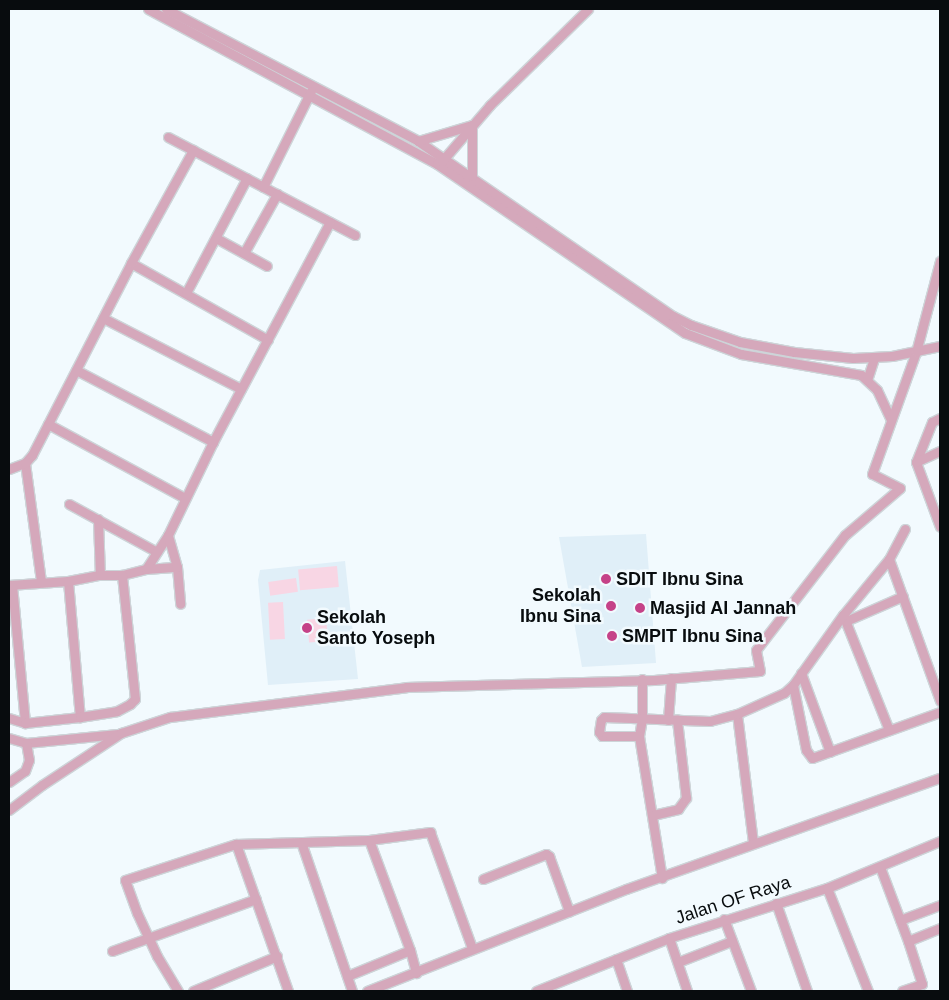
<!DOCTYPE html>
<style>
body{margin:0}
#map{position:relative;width:949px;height:1000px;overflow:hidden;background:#f2fafe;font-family:Helvetica,sans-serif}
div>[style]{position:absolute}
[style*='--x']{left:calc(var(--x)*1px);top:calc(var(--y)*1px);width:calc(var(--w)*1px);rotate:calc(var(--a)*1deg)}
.built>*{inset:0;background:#e0eff8}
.green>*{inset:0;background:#f8d6e4;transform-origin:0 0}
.roads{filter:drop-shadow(1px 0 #cdd4d8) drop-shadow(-1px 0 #cdd4d8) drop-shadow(0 1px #cdd4d8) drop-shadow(0 -1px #cdd4d8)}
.street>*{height:9px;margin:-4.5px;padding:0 4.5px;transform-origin:4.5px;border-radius:4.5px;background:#d5a8bb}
.dots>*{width:14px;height:14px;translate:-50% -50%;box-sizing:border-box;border:2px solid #f2fafe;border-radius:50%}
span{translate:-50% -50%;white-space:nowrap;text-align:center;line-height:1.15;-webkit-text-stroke:5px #f2fafe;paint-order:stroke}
.poi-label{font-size:18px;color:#080c0e;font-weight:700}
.left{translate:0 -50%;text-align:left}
.right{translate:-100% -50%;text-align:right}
.street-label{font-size:18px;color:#080c0e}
.frame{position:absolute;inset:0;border:10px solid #080c0e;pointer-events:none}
</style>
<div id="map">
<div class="built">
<div style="clip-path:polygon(646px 534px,656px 663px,582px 667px,559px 537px)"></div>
<div style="clip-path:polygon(345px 561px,358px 679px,268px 685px,258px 580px,260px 570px)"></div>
</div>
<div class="green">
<div style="left:337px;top:566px;width:21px;height:39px;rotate:85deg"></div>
<div style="left:296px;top:578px;width:14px;height:28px;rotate:82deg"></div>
<div style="left:283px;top:602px;width:37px;height:15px;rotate:87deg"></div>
<div style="left:326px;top:618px;width:23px;height:19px;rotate:85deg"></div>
</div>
<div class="roads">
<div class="street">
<div style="--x:148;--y:9;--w:328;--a:28.2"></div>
<div style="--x:437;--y:164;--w:300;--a:34.3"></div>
<div style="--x:685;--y:333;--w:60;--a:20.6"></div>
<div style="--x:741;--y:354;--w:122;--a:9.9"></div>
<div style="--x:861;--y:375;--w:22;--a:43"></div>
<div style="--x:877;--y:390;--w:33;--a:65"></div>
<div style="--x:166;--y:9;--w:284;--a:27.6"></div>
<div style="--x:418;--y:141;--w:309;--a:34.5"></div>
<div style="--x:673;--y:316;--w:20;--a:27"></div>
<div style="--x:691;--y:325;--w:52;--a:19.1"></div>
<div style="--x:740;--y:342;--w:55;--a:10.5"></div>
<div style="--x:794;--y:352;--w:59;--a:5.8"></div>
<div style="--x:853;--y:358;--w:39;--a:-3"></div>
<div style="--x:892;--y:356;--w:49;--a:-11.8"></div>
<div style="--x:168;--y:137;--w:211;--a:27.7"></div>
<div style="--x:418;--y:141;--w:56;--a:-16.5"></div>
<div style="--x:472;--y:125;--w:51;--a:90"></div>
<div style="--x:442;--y:161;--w:74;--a:-49.4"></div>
<div style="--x:490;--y:105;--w:137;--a:-44.4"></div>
<div style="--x:263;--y:187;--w:107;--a:-63.4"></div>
<div style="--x:216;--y:238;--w:58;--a:28.8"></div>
<div style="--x:244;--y:253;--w:68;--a:-60.8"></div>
<div style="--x:131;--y:263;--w:157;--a:29.3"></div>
<div style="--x:186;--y:293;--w:130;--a:-62.1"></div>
<div style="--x:103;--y:318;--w:155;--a:27.2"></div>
<div style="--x:76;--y:370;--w:155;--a:27.7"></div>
<div style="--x:867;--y:380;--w:23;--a:-72"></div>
<div style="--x:940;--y:418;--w:9;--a:153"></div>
<div style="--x:932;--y:422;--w:43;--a:111.8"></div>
<div style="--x:916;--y:462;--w:69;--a:69.7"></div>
<div style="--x:48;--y:424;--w:156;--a:28.4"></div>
<div style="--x:916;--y:462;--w:26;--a:-25"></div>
<div style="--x:25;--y:463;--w:120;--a:82.3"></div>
<div style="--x:9;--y:469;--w:17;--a:-21"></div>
<div style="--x:25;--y:463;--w:11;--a:-49"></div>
<div style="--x:32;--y:455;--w:216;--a:-62.7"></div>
<div style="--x:131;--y:263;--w:129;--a:-61.2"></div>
<div style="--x:69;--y:504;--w:100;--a:28.6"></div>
<div style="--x:98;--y:519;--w:56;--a:88"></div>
<div style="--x:889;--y:559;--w:151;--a:70.2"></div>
<div style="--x:177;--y:567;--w:37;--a:85"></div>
<div style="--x:146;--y:569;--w:40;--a:-57.1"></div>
<div style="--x:168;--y:535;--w:103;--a:-64.2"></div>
<div style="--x:213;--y:442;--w:249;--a:-62"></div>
<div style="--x:68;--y:581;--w:137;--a:85"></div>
<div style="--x:9;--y:585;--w:59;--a:-3.9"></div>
<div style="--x:68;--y:581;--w:33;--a:-11"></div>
<div style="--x:100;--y:575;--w:22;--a:0"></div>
<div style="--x:122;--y:575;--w:25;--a:-14"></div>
<div style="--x:146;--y:569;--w:31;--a:-4"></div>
<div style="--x:177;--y:567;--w:33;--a:-106"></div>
<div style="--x:12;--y:585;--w:139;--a:84.6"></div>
<div style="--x:843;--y:615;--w:124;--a:68.2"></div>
<div style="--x:846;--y:621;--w:62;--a:-23.7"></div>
<div style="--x:801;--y:673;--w:84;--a:69.8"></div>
<div style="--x:642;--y:679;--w:40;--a:90"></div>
<div style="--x:642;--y:719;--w:17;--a:100"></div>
<div style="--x:639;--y:736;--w:144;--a:80.8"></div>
<div style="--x:793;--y:685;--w:66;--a:78.7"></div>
<div style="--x:806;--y:750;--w:10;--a:53"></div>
<div style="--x:812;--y:758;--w:136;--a:-19.8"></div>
<div style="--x:737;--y:714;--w:130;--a:82.9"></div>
<div style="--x:9;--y:718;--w:17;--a:17"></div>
<div style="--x:25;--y:723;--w:55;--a:-6.2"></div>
<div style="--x:80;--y:717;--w:37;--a:-9"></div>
<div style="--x:117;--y:711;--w:15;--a:-28"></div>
<div style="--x:130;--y:704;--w:7;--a:-45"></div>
<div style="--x:135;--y:699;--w:125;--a:-96"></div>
<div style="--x:668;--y:720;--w:42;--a:-85.9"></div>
<div style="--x:639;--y:736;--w:37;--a:180"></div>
<div style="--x:602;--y:736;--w:5;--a:-127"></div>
<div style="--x:599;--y:732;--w:12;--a:-81"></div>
<div style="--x:601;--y:720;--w:4;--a:-45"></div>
<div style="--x:604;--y:717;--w:106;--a:2.2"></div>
<div style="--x:710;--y:721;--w:28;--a:-15"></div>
<div style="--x:737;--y:714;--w:51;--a:-24.1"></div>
<div style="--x:784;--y:693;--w:12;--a:-42"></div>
<div style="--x:793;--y:685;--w:86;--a:-54.5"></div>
<div style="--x:843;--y:615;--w:72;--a:-50.6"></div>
<div style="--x:889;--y:559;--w:34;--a:-62"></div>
<div style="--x:9;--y:738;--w:18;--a:16"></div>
<div style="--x:26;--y:743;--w:92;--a:-5.6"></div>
<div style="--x:9;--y:782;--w:19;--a:-35"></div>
<div style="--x:25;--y:771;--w:12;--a:-70"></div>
<div style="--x:29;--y:760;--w:17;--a:-100"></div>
<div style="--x:9;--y:810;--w:41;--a:-37.1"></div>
<div style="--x:42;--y:785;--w:95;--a:-33.4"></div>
<div style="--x:121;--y:733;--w:52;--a:-18.1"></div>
<div style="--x:170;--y:717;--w:238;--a:-7.2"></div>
<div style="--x:406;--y:687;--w:248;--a:-1.6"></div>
<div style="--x:654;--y:680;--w:106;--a:-4.9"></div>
<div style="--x:760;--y:671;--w:21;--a:-101"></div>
<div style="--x:756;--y:650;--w:145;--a:-52.3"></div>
<div style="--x:845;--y:535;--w:72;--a:-40.5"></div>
<div style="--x:900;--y:488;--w:31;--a:-153"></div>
<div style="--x:872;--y:474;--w:130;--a:-70.2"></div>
<div style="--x:916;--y:352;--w:94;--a:-75.2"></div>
<div style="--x:653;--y:815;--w:26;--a:-13"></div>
<div style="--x:678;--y:809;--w:14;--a:-54"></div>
<div style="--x:686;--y:798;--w:79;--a:-96.6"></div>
<div style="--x:369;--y:840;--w:117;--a:69.6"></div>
<div style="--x:410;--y:950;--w:24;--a:75"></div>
<div style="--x:301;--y:842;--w:157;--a:71.1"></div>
<div style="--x:236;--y:844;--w:156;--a:70.5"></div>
<div style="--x:880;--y:867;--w:79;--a:69.3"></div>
<div style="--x:908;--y:941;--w:45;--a:72"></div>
<div style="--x:922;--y:984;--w:21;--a:161"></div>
<div style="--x:483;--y:879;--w:68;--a:-21.6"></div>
<div style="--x:546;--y:854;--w:4;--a:34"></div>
<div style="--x:549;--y:856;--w:59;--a:70"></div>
<div style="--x:827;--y:888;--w:111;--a:68.3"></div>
<div style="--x:776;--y:903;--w:93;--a:70.6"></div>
<div style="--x:724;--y:919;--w:77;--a:69.4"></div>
<div style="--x:900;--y:920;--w:43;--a:-20.6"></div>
<div style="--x:669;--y:938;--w:56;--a:71.2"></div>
<div style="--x:908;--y:941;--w:35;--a:-22"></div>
<div style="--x:112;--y:951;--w:153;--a:-19.9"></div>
<div style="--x:616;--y:959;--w:34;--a:71"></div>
<div style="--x:678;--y:962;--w:58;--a:-21.3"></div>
<div style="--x:347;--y:976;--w:68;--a:-22.4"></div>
<div style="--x:178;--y:991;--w:41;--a:-121"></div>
<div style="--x:157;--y:956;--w:47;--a:-114.9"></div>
<div style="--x:137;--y:913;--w:35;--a:-110"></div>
<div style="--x:125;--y:880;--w:117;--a:-18"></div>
<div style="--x:236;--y:844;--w:133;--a:-1.7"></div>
<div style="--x:369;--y:840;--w:62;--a:-7.5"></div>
<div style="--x:430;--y:832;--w:123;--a:70.1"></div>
<div style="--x:193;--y:991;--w:91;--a:-22.6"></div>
<div style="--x:367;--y:991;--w:278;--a:-21.5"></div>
<div style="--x:626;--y:889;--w:333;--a:-19.5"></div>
<div style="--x:536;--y:991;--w:143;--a:-21.7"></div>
<div style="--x:669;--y:938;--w:166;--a:-17.6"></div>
<div style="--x:827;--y:888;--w:122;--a:-22.6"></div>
</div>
</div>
<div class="dots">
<div style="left:606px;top:579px;background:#c54288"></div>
<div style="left:611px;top:606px;background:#c54288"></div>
<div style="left:640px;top:608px;background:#c54288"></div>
<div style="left:307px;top:628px;background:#c54288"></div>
<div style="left:612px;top:636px;background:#c54288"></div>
</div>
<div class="poi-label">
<span class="left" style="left:616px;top:579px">SDIT Ibnu Sina</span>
<span class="right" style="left:601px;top:606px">Sekolah<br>Ibnu Sina</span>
<span class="left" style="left:650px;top:608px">Masjid Al Jannah</span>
<span class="left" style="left:317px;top:628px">Sekolah<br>Santo Yoseph</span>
<span class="left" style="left:622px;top:636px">SMPIT Ibnu Sina</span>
</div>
<div class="street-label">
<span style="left:733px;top:900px;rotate:-18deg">Jalan OF Raya</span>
</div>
<div class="frame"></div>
</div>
